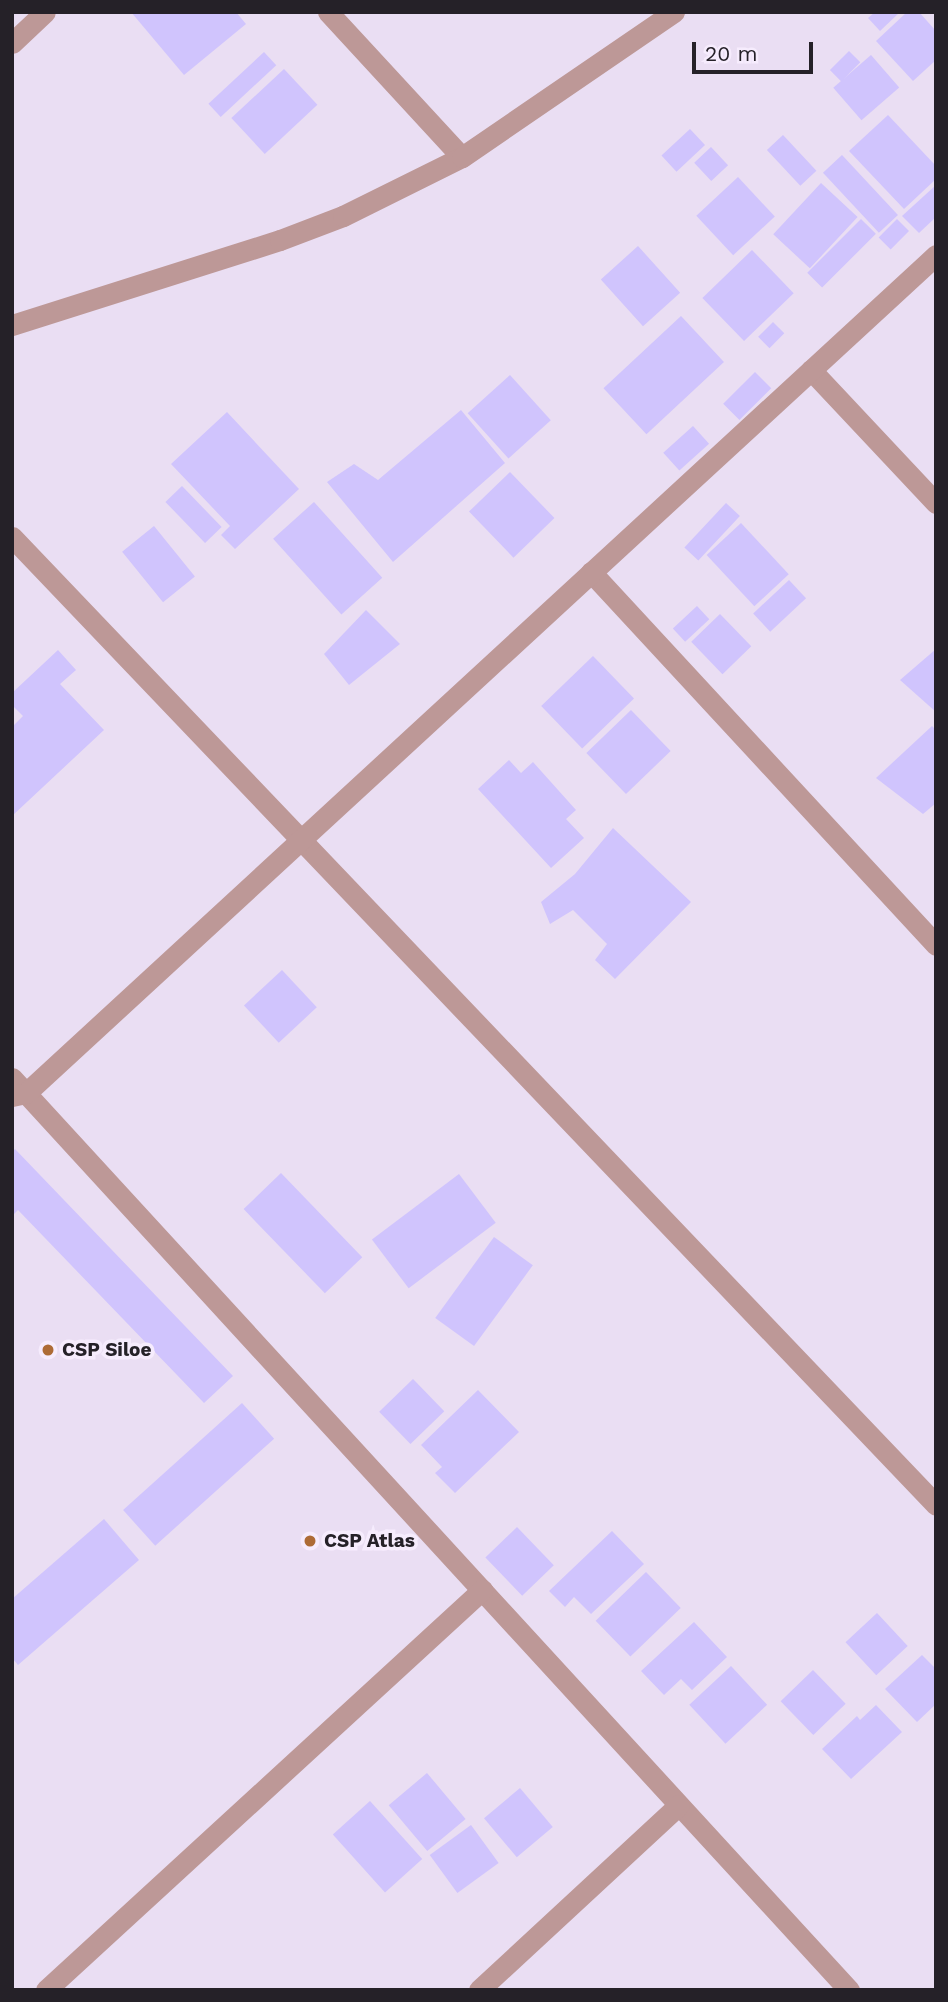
<!DOCTYPE html>
<style>
body{margin:0}
#map{position:relative;width:948px;height:2002px;overflow:hidden;background:#eadef3;font-family:"Work Sans",sans-serif}
div>[style]{position:absolute}
[style*='--x']{left:calc(var(--x)*1px);top:calc(var(--y)*1px);width:calc(var(--w)*1px);rotate:calc(var(--a)*1deg)}
.building>*{inset:0;background:#d0c4fd;transform-origin:0 0}
.minor>*{height:21px;margin:-10.5px;padding:0 10.5px;transform-origin:10.5px;border-radius:10.5px;background:#bd9897}
.dots>*{width:19px;height:19px;translate:-50% -50%;box-sizing:border-box;border:4px solid #f6ecfd;border-radius:50%}
span{translate:-50% -50%;white-space:nowrap;text-align:center;line-height:1.15;-webkit-text-stroke:7px #f6ecfd;paint-order:stroke}
.poi-label{font-size:19px;color:#252128;font-weight:700}
.left{translate:0 -50%;text-align:left}
.frame{position:absolute;inset:0;border:14px solid #252128;pointer-events:none}
.scale{position:absolute;left:692px;top:42px;width:121px;height:32px;box-sizing:border-box;border:4px solid #252128;border-top:0;padding-left:9px;font-size:21px;line-height:24px;white-space:nowrap;color:#252128;-webkit-text-stroke:5px #f6ecfd;paint-order:stroke}
</style>
<div id="map">
<div class="building">
<div style="clip-path:polygon(131px 12px,236px 12px,246px 24px,184px 75px)"></div>
<div style="clip-path:polygon(875px 12px,900px 12px,880px 31px,868px 18px)"></div>
<div style="clip-path:polygon(907px 12px,919px 12px,936px 31px,936px 60px,913px 81px,876px 41px)"></div>
<div style="left:849px;top:51px;width:16px;height:27px;rotate:45deg"></div>
<div style="left:264px;top:52px;width:18px;height:76px;rotate:47deg"></div>
<div style="left:871px;top:55px;width:43px;height:50px;rotate:49deg"></div>
<div style="left:284px;top:69px;width:49px;height:72px;rotate:47deg"></div>
<div style="clip-path:polygon(888px 115px,936px 166px,936px 179px,904px 209px,849px 151px)"></div>
<div style="left:690px;top:129px;width:22px;height:39px;rotate:47deg"></div>
<div style="left:783px;top:135px;width:49px;height:22px;rotate:47deg"></div>
<div style="left:711px;top:147px;width:25px;height:23px;rotate:47deg"></div>
<div style="left:842px;top:155px;width:82px;height:26px;rotate:47deg"></div>
<div style="left:738px;top:177px;width:54px;height:57px;rotate:47deg"></div>
<div style="left:821px;top:183px;width:50px;height:70px;rotate:43deg"></div>
<div style="clip-path:polygon(936px 185px,936px 217px,919px 233px,902px 216px)"></div>
<div style="left:861px;top:219px;width:21px;height:76px;rotate:45deg"></div>
<div style="left:897px;top:219px;width:17px;height:26px;rotate:45deg"></div>
<div style="left:638px;top:246px;width:63px;height:50px;rotate:48deg"></div>
<div style="left:752px;top:250px;width:60px;height:69px;rotate:46deg"></div>
<div style="left:681px;top:316px;width:63px;height:106px;rotate:47deg"></div>
<div style="left:773px;top:322px;width:16px;height:21px;rotate:45deg"></div>
<div style="left:755px;top:372px;width:23px;height:45px;rotate:45deg"></div>
<div style="left:510px;top:375px;width:61px;height:57px;rotate:48deg"></div>
<div style="clip-path:polygon(461px 410px,505px 463px,393px 562px,327px 482px,354px 464px,378px 480px)"></div>
<div style="clip-path:polygon(227px 412px,299px 489px,235px 549px,221px 535px,230px 526px,171px 464px)"></div>
<div style="left:693px;top:426px;width:24px;height:40px;rotate:48deg"></div>
<div style="left:510px;top:472px;width:64px;height:57px;rotate:46deg"></div>
<div style="left:182px;top:486px;width:57px;height:23px;rotate:46deg"></div>
<div style="left:314px;top:502px;width:102px;height:55px;rotate:48deg"></div>
<div style="left:726px;top:503px;width:19px;height:61px;rotate:43deg"></div>
<div style="left:741px;top:523px;width:70px;height:47px;rotate:47deg"></div>
<div style="left:154px;top:526px;width:65px;height:41px;rotate:51deg"></div>
<div style="left:789px;top:580px;width:25px;height:49px;rotate:47deg"></div>
<div style="left:697px;top:606px;width:18px;height:33px;rotate:47deg"></div>
<div style="clip-path:polygon(366px 610px,400px 644px,349px 685px,324px 654px)"></div>
<div style="left:720px;top:614px;width:45px;height:40px;rotate:46deg"></div>
<div style="clip-path:polygon(936px 649px,936px 712px,900px 680px)"></div>
<div style="clip-path:polygon(58px 650px,76px 670px,60px 684px,104px 730px,12px 816px,12px 727px,23px 716px,12px 705px,12px 693px)"></div>
<div style="left:593px;top:656px;width:59px;height:72px;rotate:46deg"></div>
<div style="left:631px;top:710px;width:57px;height:62px;rotate:46deg"></div>
<div style="clip-path:polygon(932px 726px,936px 730px,936px 803px,923px 814px,876px 778px)"></div>
<div style="clip-path:polygon(509px 760px,521px 773px,533px 762px,576px 810px,566px 819px,584px 838px,551px 868px,478px 789px)"></div>
<div style="clip-path:polygon(613px 828px,691px 902px,615px 979px,595px 960px,607px 944px,573px 910px,550px 924px,541px 902px,575px 874px)"></div>
<div style="left:282px;top:970px;width:51px;height:52px;rotate:47deg"></div>
<div style="clip-path:polygon(15px 1149px,233px 1376px,204px 1403px,18px 1210px,12px 1216px,12px 1152px)"></div>
<div style="left:281px;top:1173px;width:117px;height:52px;rotate:46deg"></div>
<div style="left:459px;top:1174px;width:61px;height:109px;rotate:53deg"></div>
<div style="left:494px;top:1237px;width:48px;height:100px;rotate:36deg"></div>
<div style="left:413px;top:1379px;width:45px;height:47px;rotate:46deg"></div>
<div style="clip-path:polygon(478px 1390px,519px 1432px,455px 1493px,435px 1473px,442px 1467px,421px 1445px)"></div>
<div style="left:242px;top:1403px;width:48px;height:160px;rotate:48deg"></div>
<div style="clip-path:polygon(104px 1519px,139px 1560px,18px 1665px,12px 1658px,12px 1599px)"></div>
<div style="left:517px;top:1527px;width:53px;height:44px;rotate:46deg"></div>
<div style="clip-path:polygon(612px 1531px,644px 1564px,591px 1614px,574px 1597px,565px 1607px,549px 1591px)"></div>
<div style="left:646px;top:1572px;width:50px;height:70px;rotate:46deg"></div>
<div style="left:877px;top:1613px;width:45px;height:43px;rotate:47deg"></div>
<div style="clip-path:polygon(694px 1622px,727px 1657px,692px 1690px,681px 1679px,664px 1695px,641px 1671px)"></div>
<div style="clip-path:polygon(922px 1655px,936px 1669px,936px 1704px,917px 1722px,885px 1689px)"></div>
<div style="left:731px;top:1666px;width:53px;height:57px;rotate:47deg"></div>
<div style="left:813px;top:1670px;width:47px;height:45px;rotate:46deg"></div>
<div style="clip-path:polygon(876px 1705px,902px 1732px,851px 1779px,822px 1749px,857px 1716px,860px 1720px)"></div>
<div style="left:427px;top:1773px;width:60px;height:50px;rotate:50deg"></div>
<div style="left:520px;top:1788px;width:51px;height:47px;rotate:50deg"></div>
<div style="left:370px;top:1801px;width:78px;height:50px;rotate:48deg"></div>
<div style="left:471px;top:1825px;width:47px;height:51px;rotate:54deg"></div>
</div>
<div class="minor">
<div style="--x:328;--y:12;--w:197;--a:47.3"></div>
<div style="--x:12;--y:43;--w:45;--a:-43.2"></div>
<div style="--x:12;--y:325;--w:281;--a:-17.6"></div>
<div style="--x:280;--y:240;--w:67;--a:-20.9"></div>
<div style="--x:343;--y:216;--w:133;--a:-26.4"></div>
<div style="--x:462;--y:157;--w:257;--a:-34.4"></div>
<div style="--x:811;--y:370;--w:183;--a:46.8"></div>
<div style="--x:12;--y:537;--w:1338;--a:46.33"></div>
<div style="--x:591;--y:572;--w:508;--a:47.23"></div>
<div style="--x:12;--y:1078;--w:1238;--a:47.46"></div>
<div style="--x:12;--y:1096;--w:14;--a:-12"></div>
<div style="--x:26;--y:1093;--w:1237;--a:-42.64"></div>
<div style="--x:46;--y:1990;--w:592;--a:-42.53"></div>
<div style="--x:479;--y:1990;--w:272;--a:-42.8"></div>
</div>
<div class="dots">
<div style="left:48px;top:1350px;background:#ad6b36"></div>
<div style="left:310px;top:1541px;background:#ad6b36"></div>
</div>
<div class="poi-label">
<span class="left" style="left:62px;top:1350px">CSP Siloe</span>
<span class="left" style="left:324px;top:1541px">CSP Atlas</span>
</div>
<div class="frame"></div>
<div class="scale">20 m</div>
</div>
